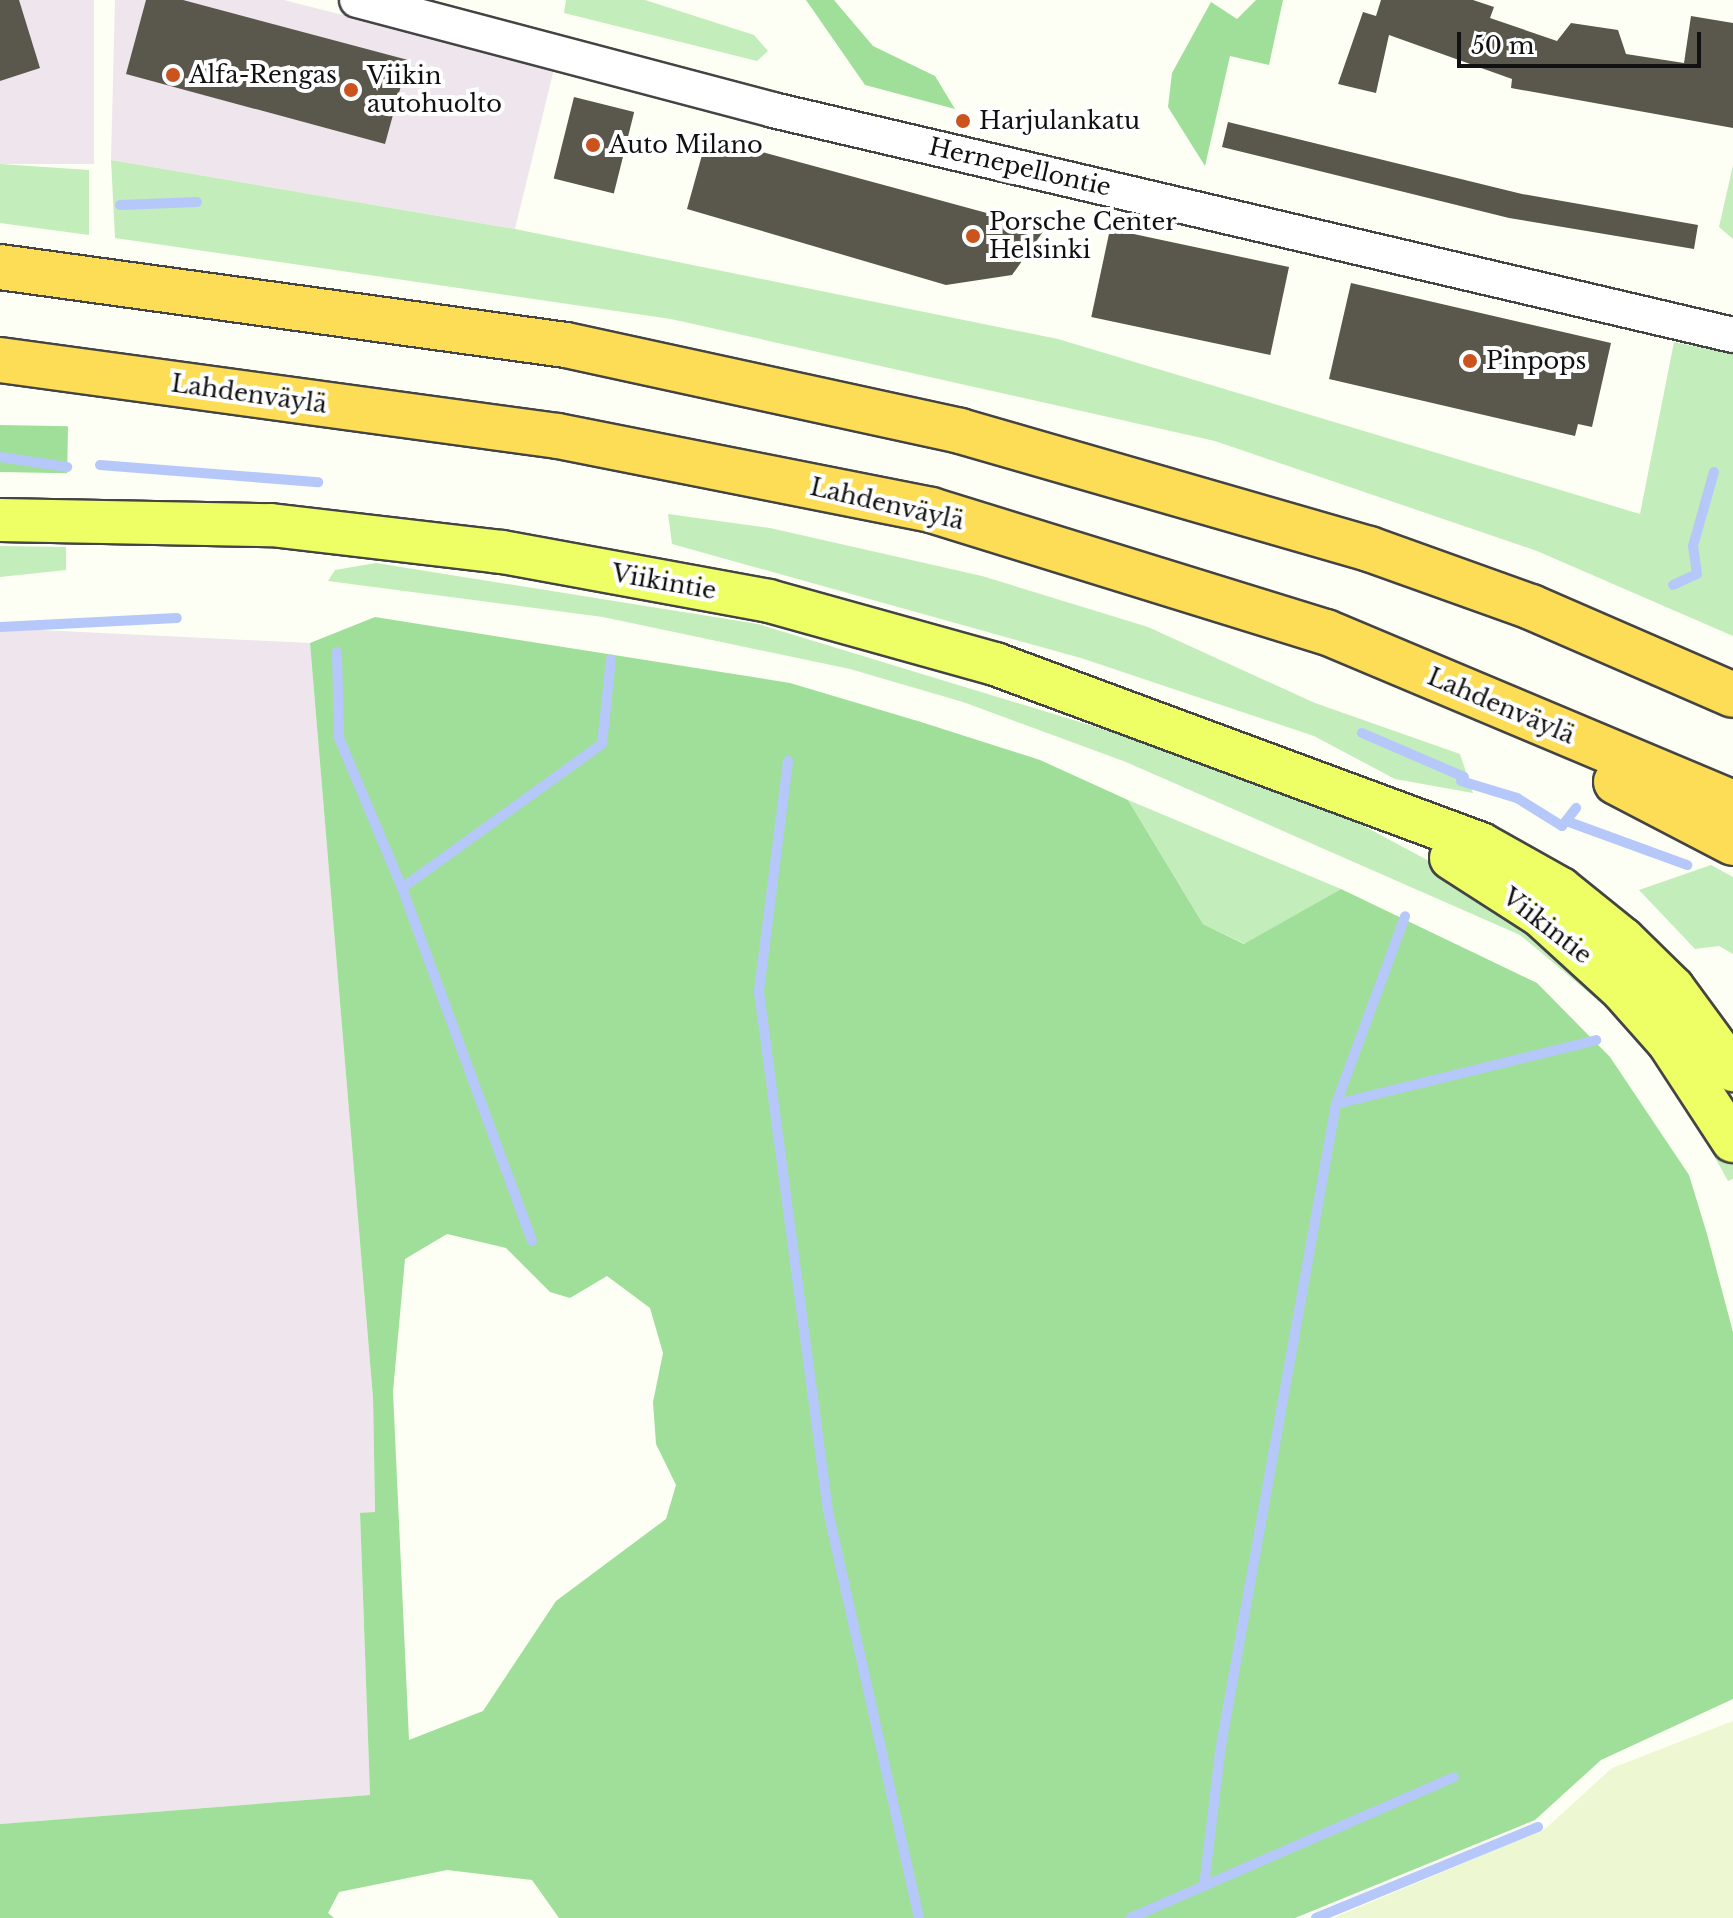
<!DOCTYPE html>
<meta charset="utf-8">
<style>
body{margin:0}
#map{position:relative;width:1733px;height:1918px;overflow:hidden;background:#fdfff5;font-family:"Libre Baskerville",serif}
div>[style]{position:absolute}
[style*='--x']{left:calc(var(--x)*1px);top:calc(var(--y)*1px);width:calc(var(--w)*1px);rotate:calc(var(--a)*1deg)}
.industrial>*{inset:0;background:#efe5ed;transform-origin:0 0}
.farmland>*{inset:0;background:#edf8d2}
.green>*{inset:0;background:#c3edba}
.forest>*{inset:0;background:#9fdf99;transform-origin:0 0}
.stream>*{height:10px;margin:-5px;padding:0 5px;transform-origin:5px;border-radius:5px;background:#b6c8fa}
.building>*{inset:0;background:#5a574c;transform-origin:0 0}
.roads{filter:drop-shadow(2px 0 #444) drop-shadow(-2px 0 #444) drop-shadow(0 2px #444) drop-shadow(0 -2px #444)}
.minor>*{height:34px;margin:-17px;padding:0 17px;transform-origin:17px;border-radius:17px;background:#fff}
.major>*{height:42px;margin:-21px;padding:0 21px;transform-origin:21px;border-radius:21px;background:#eeff65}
.highway>*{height:44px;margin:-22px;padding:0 22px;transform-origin:22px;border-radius:22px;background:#fcdd55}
.dots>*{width:22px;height:22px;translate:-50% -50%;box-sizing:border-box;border:4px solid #fff;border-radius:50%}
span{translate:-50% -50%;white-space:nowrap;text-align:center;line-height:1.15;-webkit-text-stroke:8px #fff;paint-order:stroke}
.poi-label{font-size:24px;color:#111}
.left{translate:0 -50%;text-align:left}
.street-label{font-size:24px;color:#111}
.scale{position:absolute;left:1457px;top:32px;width:244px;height:36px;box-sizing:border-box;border:4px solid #111;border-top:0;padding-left:10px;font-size:24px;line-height:28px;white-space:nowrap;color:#111;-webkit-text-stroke:6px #fff;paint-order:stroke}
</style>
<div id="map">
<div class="industrial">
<div style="left:0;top:0;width:94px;height:164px"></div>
<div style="clip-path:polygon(115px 0,284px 0,554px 69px,515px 229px,111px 160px)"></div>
<div style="clip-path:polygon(0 628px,310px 643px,373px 1398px,375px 1512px,360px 1514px,370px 1795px,0 1824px)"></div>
</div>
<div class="farmland">
<div style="clip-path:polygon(1733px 1721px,1733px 1918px,1333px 1918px,1545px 1829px,1612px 1768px)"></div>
</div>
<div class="green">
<div style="clip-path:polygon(566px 0,645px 0,754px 35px,768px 51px,757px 61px,564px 13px)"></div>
<div style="clip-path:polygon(111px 160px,515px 229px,1058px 339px,1640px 514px,1674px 342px,1733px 354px,1733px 636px,1537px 551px,1215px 441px,671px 319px,115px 238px)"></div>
<div style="clip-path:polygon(0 164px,89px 170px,89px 235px,0 223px)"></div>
<div style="clip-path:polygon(1733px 165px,1733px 239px,1719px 227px)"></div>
<div style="clip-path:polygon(668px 514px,770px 528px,982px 576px,1148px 627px,1315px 703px,1460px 754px,1473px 793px,1395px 779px,1314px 736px,1081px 658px,672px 544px)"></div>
<div style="clip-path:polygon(0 546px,66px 547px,66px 570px,0 577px)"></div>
<div style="clip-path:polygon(376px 563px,758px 624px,1198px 758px,1347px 817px,1498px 898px,1592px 971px,1733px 1160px,1733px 1179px,1728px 1181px,1670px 1076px,1624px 1022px,1520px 935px,1126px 762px,963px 702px,850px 669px,603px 617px,328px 581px,335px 570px)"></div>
<div style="clip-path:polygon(1128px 800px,1341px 889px,1245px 944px,1203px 924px)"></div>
<div style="clip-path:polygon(1711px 865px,1733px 877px,1733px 954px,1719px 946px,1695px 949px,1639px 890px)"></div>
</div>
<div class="forest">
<div style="clip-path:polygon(806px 0,834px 0,873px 46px,935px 76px,955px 109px,865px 85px)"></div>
<div style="clip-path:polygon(1256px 0,1283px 0,1269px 65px,1230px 56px,1205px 166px,1168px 107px,1172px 73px,1211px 2px,1237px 19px)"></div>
<div style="left:0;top:425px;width:68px;height:47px;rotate:1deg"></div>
<div style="clip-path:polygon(evenodd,375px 617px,790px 683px,921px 722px,1040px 760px,1128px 800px,1203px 924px,1244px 944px,1341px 889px,1537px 983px,1610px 1057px,1689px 1175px,1707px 1234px,1733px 1332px,1733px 1699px,1601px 1760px,1535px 1820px,1295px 1918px,559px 1918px,532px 1880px,447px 1870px,339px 1892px,328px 1913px,334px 1918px,0 1918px,0 1824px,370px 1795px,360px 1513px,375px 1512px,373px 1398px,310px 643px,375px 617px,447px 1234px,506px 1248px,550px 1292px,570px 1298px,607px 1276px,650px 1308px,663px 1353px,653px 1402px,656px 1444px,676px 1485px,666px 1519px,556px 1601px,483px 1711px,409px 1740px,393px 1392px,405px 1259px,447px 1234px)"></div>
</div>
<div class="stream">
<div style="--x:120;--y:205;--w:77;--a:-2.2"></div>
<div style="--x:0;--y:457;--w:68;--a:8.5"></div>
<div style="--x:100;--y:465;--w:219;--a:4.5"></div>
<div style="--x:1673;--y:585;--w:26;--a:-25"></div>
<div style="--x:1697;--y:574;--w:28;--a:-98"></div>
<div style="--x:1693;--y:546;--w:77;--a:-74.2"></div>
<div style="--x:0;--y:627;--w:177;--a:-2.9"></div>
<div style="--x:337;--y:652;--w:86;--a:88.7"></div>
<div style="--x:339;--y:738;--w:163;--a:67.2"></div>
<div style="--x:1362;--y:733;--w:111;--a:23.3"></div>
<div style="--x:788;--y:761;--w:233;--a:97.2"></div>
<div style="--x:759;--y:992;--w:524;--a:82.43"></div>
<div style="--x:828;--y:1511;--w:417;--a:77.4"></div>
<div style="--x:1461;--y:781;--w:59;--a:16.9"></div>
<div style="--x:1517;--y:798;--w:53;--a:31.9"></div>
<div style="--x:1562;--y:826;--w:23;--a:-52"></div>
<div style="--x:1569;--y:822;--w:126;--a:20"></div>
<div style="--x:1336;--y:1104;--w:268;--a:-13.8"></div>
<div style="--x:532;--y:1241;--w:376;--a:-110.2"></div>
<div style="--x:402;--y:888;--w:246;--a:-35.8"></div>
<div style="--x:602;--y:744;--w:85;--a:-84"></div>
<div style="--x:1204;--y:1886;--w:136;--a:-83.2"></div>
<div style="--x:1220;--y:1751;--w:657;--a:-79.84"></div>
<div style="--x:1336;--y:1104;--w:200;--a:-69.8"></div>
<div style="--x:1130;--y:1918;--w:353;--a:-23.5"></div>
<div style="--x:1316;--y:1918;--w:240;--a:-22.3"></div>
</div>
<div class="building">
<div style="clip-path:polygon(0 0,19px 0,40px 68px,0 81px)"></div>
<div style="clip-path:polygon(146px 0,183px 0,408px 60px,385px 144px,126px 74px)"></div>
<div style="clip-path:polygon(1381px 0,1473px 0,1494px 7px,1490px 18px,1557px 41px,1571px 23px,1618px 30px,1626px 54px,1684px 63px,1691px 16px,1733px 23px,1733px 128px,1511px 88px,1512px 79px,1389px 35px,1376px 93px,1338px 84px,1363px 12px,1376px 16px)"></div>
<div style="left:574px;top:97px;width:62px;height:84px;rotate:14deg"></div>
<div style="clip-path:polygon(1228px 122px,1522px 194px,1698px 225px,1694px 249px,1509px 218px,1222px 147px)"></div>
<div style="clip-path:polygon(707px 137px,917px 194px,1045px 229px,1012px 275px,946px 285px,687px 209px)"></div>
<div style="left:1110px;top:229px;width:183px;height:90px;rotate:12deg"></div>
<div style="clip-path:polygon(1351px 283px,1611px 343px,1592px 427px,1578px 424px,1575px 436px,1329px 379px)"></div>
</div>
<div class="roads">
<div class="minor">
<div style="--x:357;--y:0;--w:430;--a:14.8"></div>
<div style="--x:773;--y:110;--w:986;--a:13.19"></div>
</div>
<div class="major">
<div style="--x:0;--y:520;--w:271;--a:1.1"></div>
<div style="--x:271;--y:525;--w:233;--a:6.7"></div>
<div style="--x:502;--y:552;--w:271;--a:10.4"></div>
<div style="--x:769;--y:601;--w:235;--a:15.6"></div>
<div style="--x:995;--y:664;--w:518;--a:20.32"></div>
<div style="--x:1481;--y:844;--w:92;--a:29.4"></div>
<div style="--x:1561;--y:889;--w:80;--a:38.9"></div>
<div style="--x:1623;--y:939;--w:70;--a:44.4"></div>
<div style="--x:1673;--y:988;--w:102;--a:53.8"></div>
<div style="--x:1451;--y:858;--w:107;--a:32.8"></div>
<div style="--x:1541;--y:916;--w:111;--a:42.4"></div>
<div style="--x:1623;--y:991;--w:69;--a:48.5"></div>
<div style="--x:1669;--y:1043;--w:117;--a:56.9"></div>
</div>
<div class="highway">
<div style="--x:0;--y:267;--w:571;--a:7.85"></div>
<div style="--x:566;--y:345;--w:403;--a:12.3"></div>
<div style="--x:960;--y:431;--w:426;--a:16.1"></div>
<div style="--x:1369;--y:549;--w:172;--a:19.7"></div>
<div style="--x:1531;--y:607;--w:220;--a:23.5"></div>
<div style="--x:0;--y:360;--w:563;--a:7.76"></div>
<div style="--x:558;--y:436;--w:380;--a:11.2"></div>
<div style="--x:931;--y:510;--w:413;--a:17.2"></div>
<div style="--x:1326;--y:632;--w:441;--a:22.8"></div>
<div style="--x:1616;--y:782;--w:132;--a:27.5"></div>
</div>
</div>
<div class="dots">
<div style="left:173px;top:75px;background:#cb531e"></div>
<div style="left:351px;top:90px;background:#cb531e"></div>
<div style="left:963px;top:121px;background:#cb531e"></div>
<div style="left:593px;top:145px;background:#cb531e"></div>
<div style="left:973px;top:236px;background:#cb531e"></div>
<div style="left:1470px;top:361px;background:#cb531e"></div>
</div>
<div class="poi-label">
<span class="left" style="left:189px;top:75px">Alfa-Rengas</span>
<span class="left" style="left:367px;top:90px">Viikin<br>autohuolto</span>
<span class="left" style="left:979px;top:121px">Harjulankatu</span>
<span class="left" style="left:609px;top:145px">Auto Milano</span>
<span class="left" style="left:989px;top:236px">Porsche Center<br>Helsinki</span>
<span class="left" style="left:1486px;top:361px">Pinpops</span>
</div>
<div class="street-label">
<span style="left:1020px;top:167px;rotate:13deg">Hernepellontie</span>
<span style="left:249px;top:394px;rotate:8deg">Lahdenväylä</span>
<span style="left:887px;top:504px;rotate:13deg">Lahdenväylä</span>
<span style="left:664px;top:582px;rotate:10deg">Viikintie</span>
<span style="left:1501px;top:706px;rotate:23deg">Lahdenväylä</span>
<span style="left:1547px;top:926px;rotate:38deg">Viikintie</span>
</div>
<div class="scale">50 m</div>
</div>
